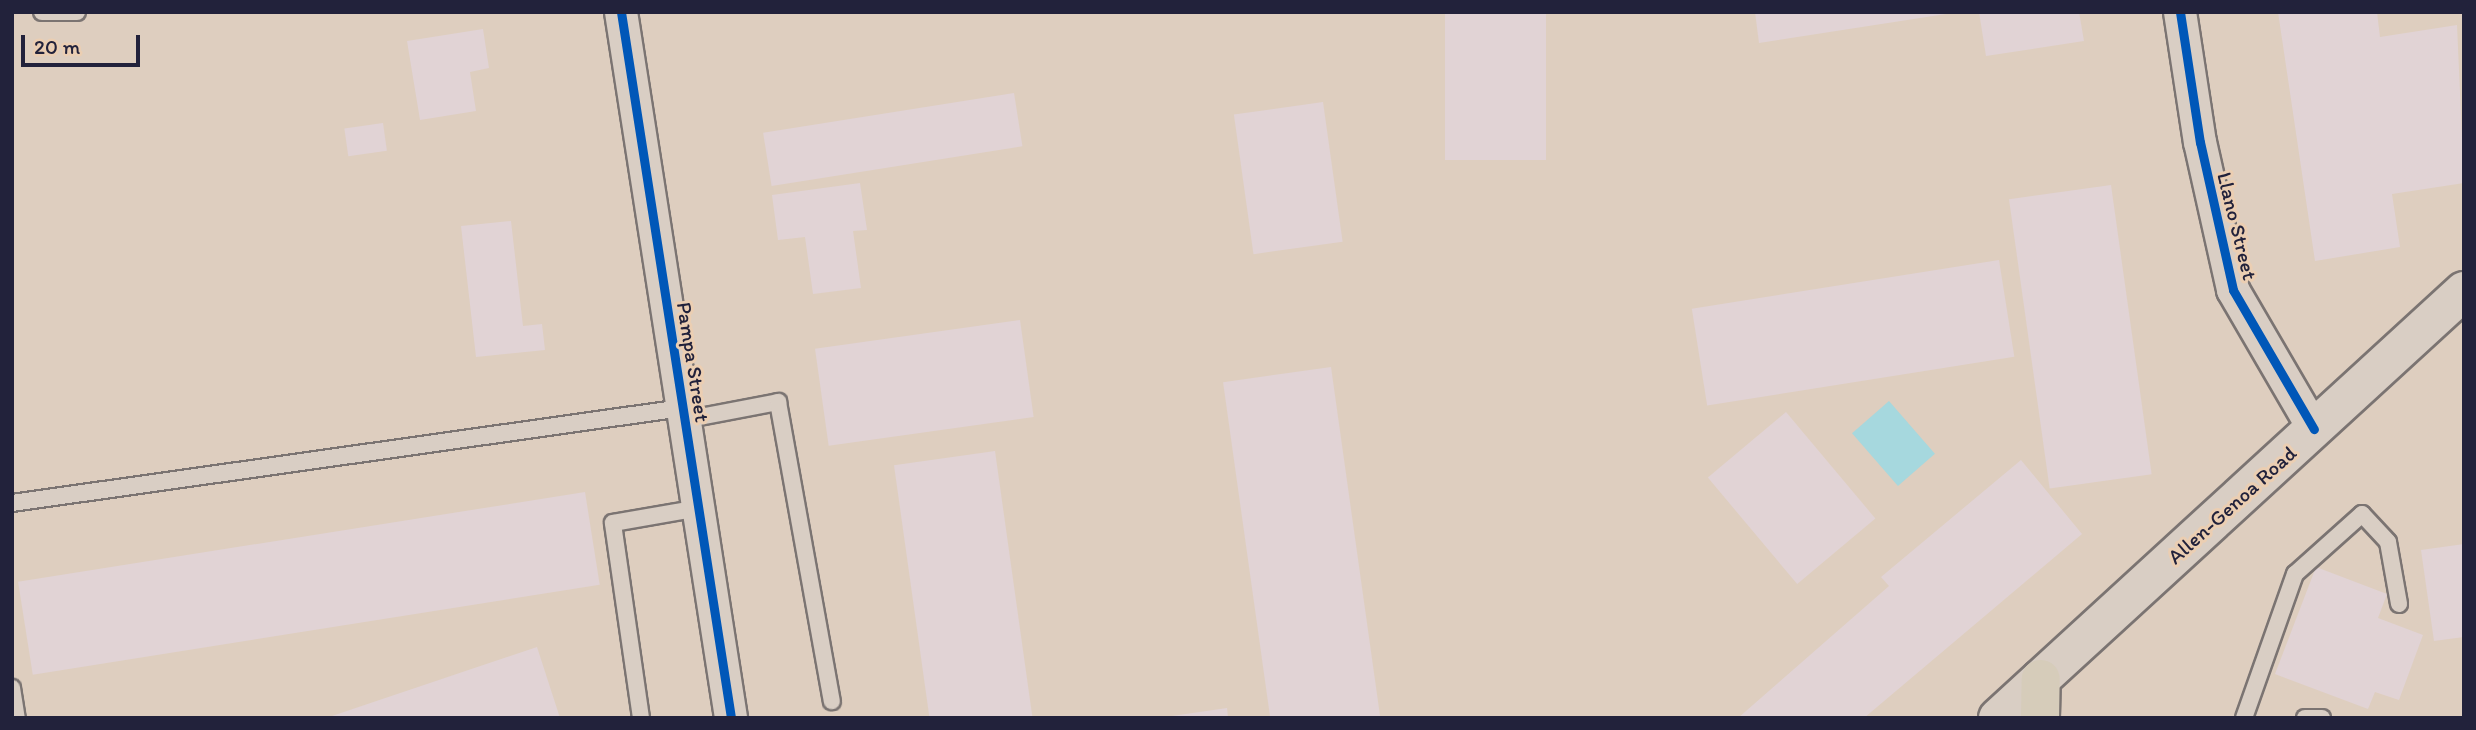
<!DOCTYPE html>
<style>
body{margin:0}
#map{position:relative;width:2476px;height:730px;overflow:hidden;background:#decebf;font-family:Itim,sans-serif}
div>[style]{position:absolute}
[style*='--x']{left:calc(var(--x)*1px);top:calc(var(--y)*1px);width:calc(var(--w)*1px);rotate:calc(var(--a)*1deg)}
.water>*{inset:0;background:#a6d8de;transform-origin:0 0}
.building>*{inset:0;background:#e1d3d5;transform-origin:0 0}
.roads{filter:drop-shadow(2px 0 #7b7472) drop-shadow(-2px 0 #7b7472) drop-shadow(0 2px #7b7472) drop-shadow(0 -2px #7b7472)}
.service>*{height:16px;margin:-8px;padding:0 8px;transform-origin:8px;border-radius:8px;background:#d9cec4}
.minor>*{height:32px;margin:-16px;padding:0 16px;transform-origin:16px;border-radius:16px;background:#d9cec4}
.secondary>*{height:38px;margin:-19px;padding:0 19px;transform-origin:19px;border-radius:19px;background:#d9cec4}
.primary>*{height:38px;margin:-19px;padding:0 19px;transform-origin:19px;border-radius:19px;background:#d6ccba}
.cycleway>*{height:9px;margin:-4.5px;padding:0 4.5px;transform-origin:4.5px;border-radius:4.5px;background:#0057b8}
span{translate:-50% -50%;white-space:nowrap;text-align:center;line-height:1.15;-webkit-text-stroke:6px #ebceb2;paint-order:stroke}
.street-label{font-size:21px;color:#22223b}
.frame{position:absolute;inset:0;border:14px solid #22223b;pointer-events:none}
.scale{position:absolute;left:21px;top:35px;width:119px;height:32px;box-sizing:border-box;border:4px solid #22223b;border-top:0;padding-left:9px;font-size:21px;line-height:24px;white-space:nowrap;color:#22223b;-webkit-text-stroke:5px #ebceb2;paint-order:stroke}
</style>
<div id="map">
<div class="water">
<div style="left:1889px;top:401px;width:70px;height:49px;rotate:49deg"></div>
</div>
<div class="building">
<div style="left:1445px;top:12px;width:101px;height:148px"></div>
<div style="clip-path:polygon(1755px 12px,1946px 12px,1946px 14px,1759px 43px)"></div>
<div style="clip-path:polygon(1979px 12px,2079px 12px,2084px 41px,1986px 56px)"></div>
<div style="clip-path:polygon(2278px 12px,2377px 12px,2380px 37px,2457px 25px,2464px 183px,2392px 194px,2400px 247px,2315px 261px)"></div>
<div style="clip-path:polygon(483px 29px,489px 68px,470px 72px,476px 111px,420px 120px,407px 41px)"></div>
<div style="left:1014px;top:93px;width:54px;height:254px;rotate:81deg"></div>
<div style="left:1323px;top:102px;width:141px;height:90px;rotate:82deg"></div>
<div style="left:383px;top:123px;width:28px;height:39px;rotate:82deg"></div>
<div style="clip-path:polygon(860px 183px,867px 230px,853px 231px,861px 288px,813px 294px,805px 237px,778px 240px,772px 195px)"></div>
<div style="left:2111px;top:185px;width:292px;height:103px;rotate:82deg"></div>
<div style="clip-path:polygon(511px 221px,523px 326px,542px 324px,545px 350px,476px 357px,461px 226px)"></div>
<div style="left:1999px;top:260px;width:98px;height:311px;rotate:81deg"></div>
<div style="left:1020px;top:320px;width:98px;height:207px;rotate:82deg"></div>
<div style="left:1331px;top:367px;width:355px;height:109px;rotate:82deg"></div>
<div style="left:1786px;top:412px;width:139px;height:102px;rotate:50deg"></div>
<div style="left:995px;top:451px;width:270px;height:102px;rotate:82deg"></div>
<div style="clip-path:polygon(2021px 460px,2082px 534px,1864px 718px,1738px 718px,1889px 586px,1881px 577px)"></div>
<div style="left:585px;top:492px;width:94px;height:574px;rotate:81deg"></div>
<div style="clip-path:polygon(2464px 544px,2464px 637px,2434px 641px,2421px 550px)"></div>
<div style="clip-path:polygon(2316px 567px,2387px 594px,2378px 618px,2423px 635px,2399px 700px,2375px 692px,2368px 709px,2275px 674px)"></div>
<div style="clip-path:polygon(537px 647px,560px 718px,329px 718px,329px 717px)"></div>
<div style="clip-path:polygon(1227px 708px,1228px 718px,1172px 718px,1172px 716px)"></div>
</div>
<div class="roads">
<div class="service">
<div style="--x:42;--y:12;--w:35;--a:0"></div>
<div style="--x:684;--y:420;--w:96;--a:-10.8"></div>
<div style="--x:778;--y:402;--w:304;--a:79.8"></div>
<div style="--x:12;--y:503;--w:677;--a:-8.07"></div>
<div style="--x:12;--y:688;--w:30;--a:81"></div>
<div style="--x:641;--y:718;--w:197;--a:-98.2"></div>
<div style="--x:613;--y:523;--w:87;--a:-9.9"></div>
<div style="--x:2244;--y:718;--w:153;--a:-70.5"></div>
<div style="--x:2295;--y:574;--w:90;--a:-41.8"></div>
<div style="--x:2362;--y:514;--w:38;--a:47"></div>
<div style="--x:2388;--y:542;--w:63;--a:79.9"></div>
<div style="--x:2305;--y:718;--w:17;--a:0"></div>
</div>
<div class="minor">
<div style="--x:621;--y:12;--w:715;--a:81.14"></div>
<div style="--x:2180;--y:12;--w:132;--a:81.3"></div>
<div style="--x:2200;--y:142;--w:152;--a:77.4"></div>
<div style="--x:2233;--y:290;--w:161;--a:59.8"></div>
</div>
<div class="secondary">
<div style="--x:1998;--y:718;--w:632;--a:-42.5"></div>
</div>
<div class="primary">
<div style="--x:2040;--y:718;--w:39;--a:-89"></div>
</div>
</div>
<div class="cycleway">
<div style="--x:621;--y:12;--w:715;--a:81.14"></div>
<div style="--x:2180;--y:12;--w:132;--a:81.3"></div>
<div style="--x:2200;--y:142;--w:152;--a:77.4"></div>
<div style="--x:2233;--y:290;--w:161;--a:59.8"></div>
</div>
<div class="street-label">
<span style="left:2237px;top:226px;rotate:76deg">Llano Street</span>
<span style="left:693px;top:362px;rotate:81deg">Pampa Street</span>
<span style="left:2232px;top:505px;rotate:-42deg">Allen-Genoa Road</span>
</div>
<div class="frame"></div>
<div class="scale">20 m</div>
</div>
